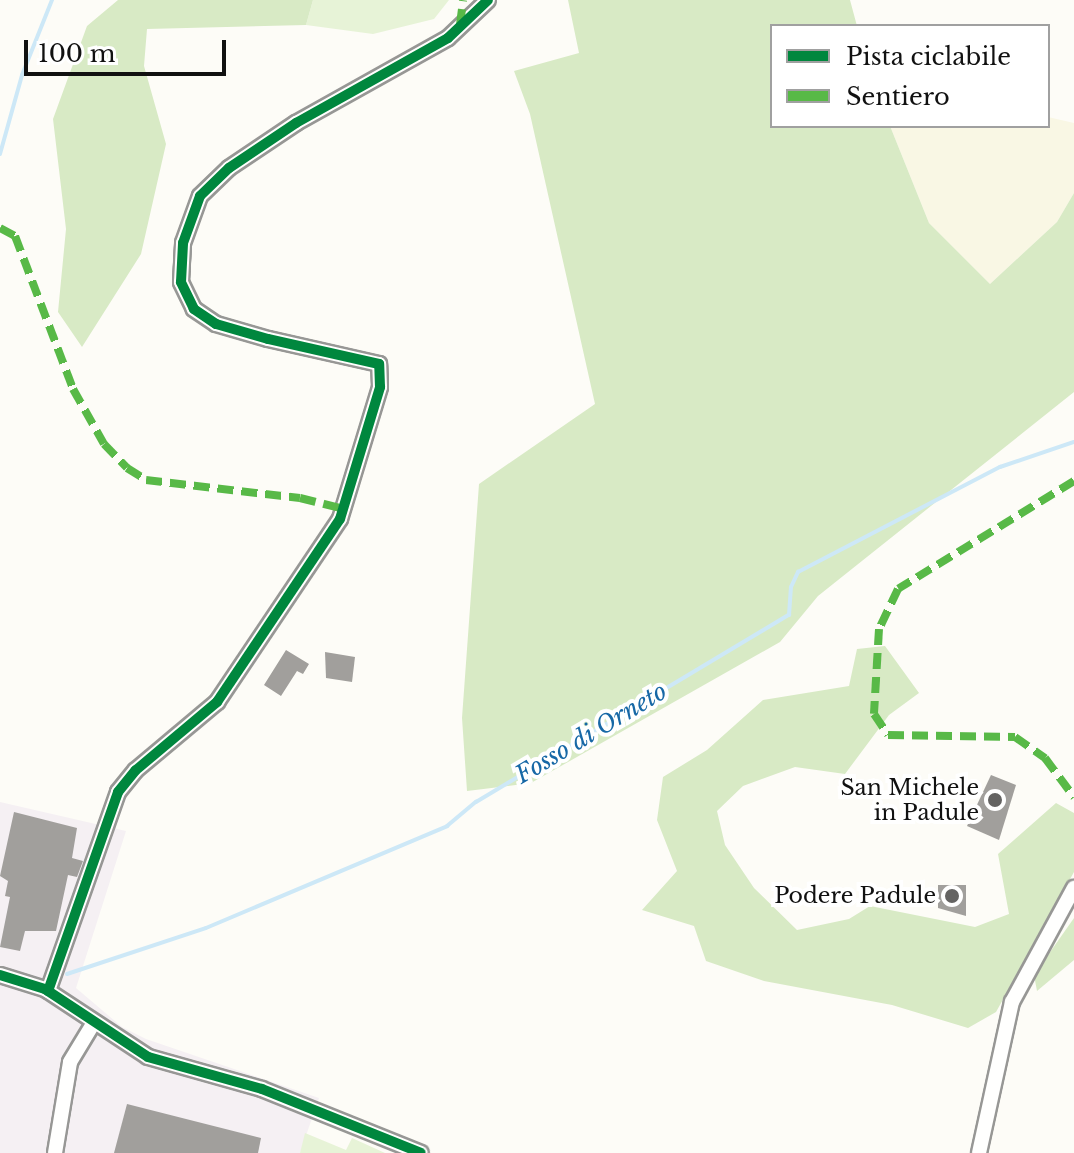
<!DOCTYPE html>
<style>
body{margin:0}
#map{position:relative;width:1074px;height:1153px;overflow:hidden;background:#fdfcf7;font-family:"Libre Baskerville",serif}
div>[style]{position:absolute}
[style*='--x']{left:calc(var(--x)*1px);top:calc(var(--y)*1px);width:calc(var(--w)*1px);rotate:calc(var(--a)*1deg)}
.industrial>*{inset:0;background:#f5f0f3}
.farmland>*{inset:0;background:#f9f7e4}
.green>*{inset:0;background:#e7f3d7}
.forest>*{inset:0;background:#d8eac5}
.stream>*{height:4px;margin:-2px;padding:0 2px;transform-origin:2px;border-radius:2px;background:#cde8f7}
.building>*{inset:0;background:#a19f9c}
.roads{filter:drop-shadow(2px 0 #979795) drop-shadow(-2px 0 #979795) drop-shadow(0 2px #979795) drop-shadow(0 -2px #979795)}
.minor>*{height:14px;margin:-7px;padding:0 7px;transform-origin:7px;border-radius:7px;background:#fffffe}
.quiet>*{height:8px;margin-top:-4px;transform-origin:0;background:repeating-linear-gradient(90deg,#58b947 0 16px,transparent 0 24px)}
.cycleway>*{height:10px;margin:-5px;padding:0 5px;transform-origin:5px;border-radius:5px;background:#00873e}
.dots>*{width:22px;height:22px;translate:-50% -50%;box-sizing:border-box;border:4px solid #fff;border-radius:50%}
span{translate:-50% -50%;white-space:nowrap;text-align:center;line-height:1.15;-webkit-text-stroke:8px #fff;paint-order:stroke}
.poi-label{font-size:22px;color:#111}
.right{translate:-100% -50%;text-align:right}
.water-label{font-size:24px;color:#1768a6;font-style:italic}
.legend{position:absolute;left:770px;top:24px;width:280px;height:104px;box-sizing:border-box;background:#fff;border:2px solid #a0a0a0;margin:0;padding:10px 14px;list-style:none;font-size:24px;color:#111}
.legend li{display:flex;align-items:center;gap:16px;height:40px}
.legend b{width:40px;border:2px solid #a0a0a0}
.scale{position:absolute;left:24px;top:40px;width:202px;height:36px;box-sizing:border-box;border:4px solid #111;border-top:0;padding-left:10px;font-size:24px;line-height:28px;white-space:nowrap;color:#111;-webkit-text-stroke:6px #fff;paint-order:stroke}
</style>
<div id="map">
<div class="industrial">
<div style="clip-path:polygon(0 802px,126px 831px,76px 988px,122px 1027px,146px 1039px,319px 1098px,300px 1153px,0 1153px)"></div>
</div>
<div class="farmland">
<div style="clip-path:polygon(1048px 117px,1074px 123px,1074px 193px,1057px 222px,990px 284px,929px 223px,890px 126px,1048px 126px)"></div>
</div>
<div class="green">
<div style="clip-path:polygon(313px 0,449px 0,434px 19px,373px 34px,306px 25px)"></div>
<div style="clip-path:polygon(305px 1133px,346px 1150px,352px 1138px,385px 1153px,300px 1153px)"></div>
</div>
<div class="forest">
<div style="clip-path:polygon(118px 0,313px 0,306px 25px,147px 29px,144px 66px,166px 144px,141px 254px,82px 347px,58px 312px,66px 229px,53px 119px,87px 26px)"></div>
<div style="clip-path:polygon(568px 0,850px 0,857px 26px,772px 26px,772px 126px,890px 126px,929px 223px,990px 284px,1057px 222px,1074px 193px,1074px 392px,818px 596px,780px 642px,531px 783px,467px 791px,462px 718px,479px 484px,595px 404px,530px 114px,514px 71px,579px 53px)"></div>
<div style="clip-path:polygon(885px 646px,919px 693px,889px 715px,845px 774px,795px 767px,743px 786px,717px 811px,725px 845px,754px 888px,797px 930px,849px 919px,870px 906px,975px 927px,1009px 914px,998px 854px,1056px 803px,1074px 813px,1074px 872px,996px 1012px,968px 1028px,892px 1005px,764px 981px,706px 961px,694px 926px,642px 910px,677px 871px,657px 820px,663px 777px,707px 750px,763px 700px,849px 686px,857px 649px)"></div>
<div style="clip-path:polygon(1074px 918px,1074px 960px,1037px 991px,1034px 975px)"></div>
</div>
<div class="stream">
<div style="--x:0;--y:154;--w:82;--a:-74.4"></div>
<div style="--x:22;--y:75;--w:81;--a:-68.2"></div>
<div style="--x:67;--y:974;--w:146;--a:-18.3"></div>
<div style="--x:206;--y:928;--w:262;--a:-22.9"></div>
<div style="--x:447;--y:826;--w:38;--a:-40"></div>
<div style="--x:476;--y:802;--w:365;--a:-30.9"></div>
<div style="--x:789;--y:615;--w:28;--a:-86"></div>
<div style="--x:791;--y:587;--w:17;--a:-65"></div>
<div style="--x:798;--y:572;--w:228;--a:-27.5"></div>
<div style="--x:1000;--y:467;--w:78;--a:-18.7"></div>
</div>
<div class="building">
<div style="clip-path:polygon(286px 650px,309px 664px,303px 674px,297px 671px,281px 696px,264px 685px)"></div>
<div style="clip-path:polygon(325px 652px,355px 657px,352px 682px,326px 678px)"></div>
<div style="clip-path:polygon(991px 775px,1016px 785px,999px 840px,967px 826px)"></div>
<div style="clip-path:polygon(14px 812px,77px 828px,72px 858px,83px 861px,77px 877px,68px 875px,56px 931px,25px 931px,20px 951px,0 947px,10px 897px,5px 896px,8px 881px,0 876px)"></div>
<div style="clip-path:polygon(938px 885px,966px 885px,966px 916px,938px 908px)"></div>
<div style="clip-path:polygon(127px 1104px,261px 1138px,258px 1153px,114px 1153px)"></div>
</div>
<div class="roads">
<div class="minor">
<div style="--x:0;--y:975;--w:47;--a:17.3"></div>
<div style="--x:45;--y:989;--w:123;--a:33.4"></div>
<div style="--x:148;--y:1057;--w:118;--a:15.7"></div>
<div style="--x:262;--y:1089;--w:171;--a:21.9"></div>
<div style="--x:48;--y:991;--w:211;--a:-70.6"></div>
<div style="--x:118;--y:792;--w:28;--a:-51"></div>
<div style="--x:136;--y:770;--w:106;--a:-40"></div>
<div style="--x:217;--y:702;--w:220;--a:-56.1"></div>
<div style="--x:340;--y:519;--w:138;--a:-73.1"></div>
<div style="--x:380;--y:387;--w:23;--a:-92"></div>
<div style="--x:379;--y:364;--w:114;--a:-167.3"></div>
<div style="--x:268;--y:339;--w:54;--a:-163.9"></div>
<div style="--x:216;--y:324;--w:27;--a:-146"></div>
<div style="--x:194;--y:309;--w:30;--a:-116"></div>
<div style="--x:181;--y:282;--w:39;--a:-87"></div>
<div style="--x:183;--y:243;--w:50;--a:-70.1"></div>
<div style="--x:200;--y:196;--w:40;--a:-44"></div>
<div style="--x:229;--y:168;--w:81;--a:-33.9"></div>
<div style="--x:296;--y:123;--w:174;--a:-29.2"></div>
<div style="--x:448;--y:38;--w:55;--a:-43.5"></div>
<div style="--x:55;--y:1153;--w:92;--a:-80.6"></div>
<div style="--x:70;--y:1062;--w:44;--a:-58.8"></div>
<div style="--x:979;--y:1153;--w:155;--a:-77.7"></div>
<div style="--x:1012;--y:1002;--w:130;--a:-61.5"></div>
</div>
</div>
<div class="quiet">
<div style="--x:460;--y:25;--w:25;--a:-83"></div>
<div style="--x:0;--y:228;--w:17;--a:28"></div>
<div style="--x:15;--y:236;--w:164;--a:69.2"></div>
<div style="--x:73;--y:389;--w:63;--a:60.6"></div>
<div style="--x:104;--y:444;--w:33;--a:46"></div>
<div style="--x:127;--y:468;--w:22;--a:32"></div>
<div style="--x:146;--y:480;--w:155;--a:6.7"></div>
<div style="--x:300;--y:498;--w:45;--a:14"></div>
<div style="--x:1074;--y:481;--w:206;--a:148.5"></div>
<div style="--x:898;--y:589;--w:44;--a:115.4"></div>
<div style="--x:879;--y:629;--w:85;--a:93.4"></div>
<div style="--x:874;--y:714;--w:25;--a:56"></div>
<div style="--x:888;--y:735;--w:127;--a:0.9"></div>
<div style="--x:1015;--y:737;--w:37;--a:35"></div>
<div style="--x:1045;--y:758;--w:49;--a:53.4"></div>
</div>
<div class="cycleway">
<div style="--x:0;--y:975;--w:47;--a:17.3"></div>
<div style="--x:45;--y:989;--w:123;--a:33.4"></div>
<div style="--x:148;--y:1057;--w:118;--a:15.7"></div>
<div style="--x:262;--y:1089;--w:171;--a:21.9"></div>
<div style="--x:48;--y:991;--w:211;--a:-70.6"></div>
<div style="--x:118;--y:792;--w:28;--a:-51"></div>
<div style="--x:136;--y:770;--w:106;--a:-40"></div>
<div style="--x:217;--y:702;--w:220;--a:-56.1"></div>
<div style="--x:340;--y:519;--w:138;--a:-73.1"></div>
<div style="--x:380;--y:387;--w:23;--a:-92"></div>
<div style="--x:379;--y:364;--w:114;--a:-167.3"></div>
<div style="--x:268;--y:339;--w:54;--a:-163.9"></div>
<div style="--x:216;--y:324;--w:27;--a:-146"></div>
<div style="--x:194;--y:309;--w:30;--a:-116"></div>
<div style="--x:181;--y:282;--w:39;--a:-87"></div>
<div style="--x:183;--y:243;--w:50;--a:-70.1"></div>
<div style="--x:200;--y:196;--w:40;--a:-44"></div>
<div style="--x:229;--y:168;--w:81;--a:-33.9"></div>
<div style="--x:296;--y:123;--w:174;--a:-29.2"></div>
<div style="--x:448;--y:38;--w:55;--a:-43.5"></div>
</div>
<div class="dots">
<div style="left:995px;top:800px;background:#646362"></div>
<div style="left:952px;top:896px;background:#646362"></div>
</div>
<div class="poi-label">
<span class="right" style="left:979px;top:800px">San Michele<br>in Padule</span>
<span class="right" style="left:936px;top:896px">Podere Padule</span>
</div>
<div class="water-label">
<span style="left:591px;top:733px;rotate:-31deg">Fosso di Orneto</span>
</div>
<ul class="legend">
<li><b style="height:10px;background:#00873e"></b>Pista ciclabile</li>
<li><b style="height:10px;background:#58b947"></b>Sentiero</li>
</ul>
<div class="scale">100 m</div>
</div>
